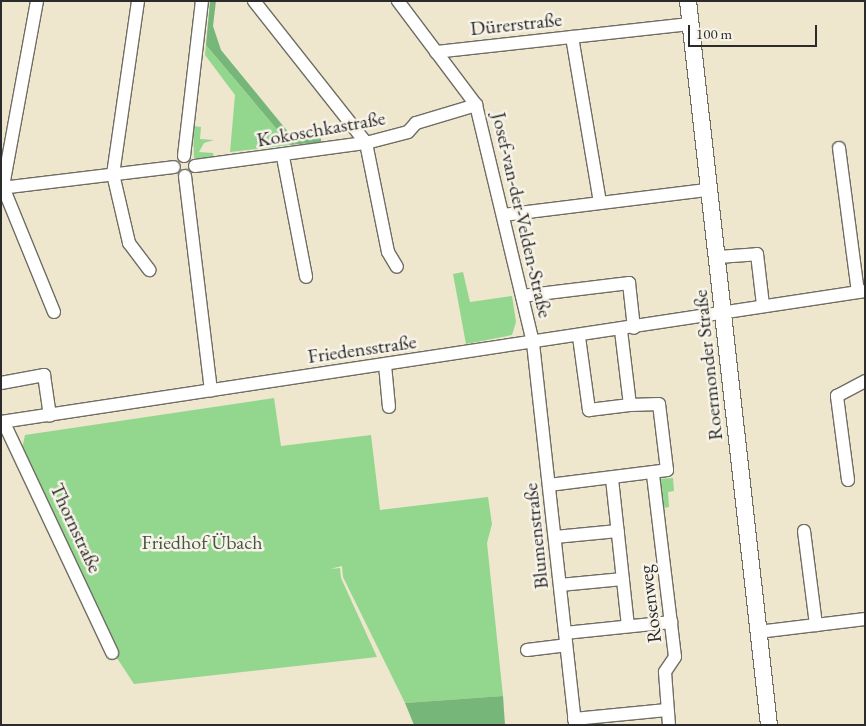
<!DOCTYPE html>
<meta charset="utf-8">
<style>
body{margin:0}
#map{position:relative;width:866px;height:726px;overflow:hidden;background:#eee7cd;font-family:"EB Garamond",serif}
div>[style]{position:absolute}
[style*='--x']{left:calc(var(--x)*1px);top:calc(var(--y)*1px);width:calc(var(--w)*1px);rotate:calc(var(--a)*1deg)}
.green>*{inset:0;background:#93d68e}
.forest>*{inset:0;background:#76b779}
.roads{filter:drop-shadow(1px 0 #6f6d64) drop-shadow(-1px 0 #6f6d64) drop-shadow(0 1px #6f6d64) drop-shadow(0 -1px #6f6d64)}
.minor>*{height:12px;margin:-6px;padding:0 6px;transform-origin:6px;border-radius:6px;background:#fff}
.major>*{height:16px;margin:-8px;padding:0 8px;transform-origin:8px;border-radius:8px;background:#fff}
span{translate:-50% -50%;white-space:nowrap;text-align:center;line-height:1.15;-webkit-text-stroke:5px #f7f3e8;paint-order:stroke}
.street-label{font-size:20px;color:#2b2b2b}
.park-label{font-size:20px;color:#455644}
.frame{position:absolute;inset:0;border:2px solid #2b2b2b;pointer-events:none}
.scale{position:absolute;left:688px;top:25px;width:129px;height:22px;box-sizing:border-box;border:2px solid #2b2b2b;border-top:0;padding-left:6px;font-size:15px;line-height:18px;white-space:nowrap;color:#2b2b2b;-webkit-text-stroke:4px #f7f3e8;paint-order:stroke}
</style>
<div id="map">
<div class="green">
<div style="clip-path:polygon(206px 45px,257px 106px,290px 145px,230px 152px,235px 95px,205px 55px)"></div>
<div style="clip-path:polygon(193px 126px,201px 127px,200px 139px,214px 140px,204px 143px,199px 152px,213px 153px,214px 160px,194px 158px)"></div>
<div style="clip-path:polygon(463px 272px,470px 302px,512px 296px,516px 322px,512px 335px,466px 344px,453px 274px)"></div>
<div style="clip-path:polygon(274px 398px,281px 446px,371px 435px,380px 510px,488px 497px,492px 524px,487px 543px,503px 696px,405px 703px,343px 577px,342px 566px,330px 569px,340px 568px,341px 578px,377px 657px,134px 684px,113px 652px,22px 449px,25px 435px)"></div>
<div style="clip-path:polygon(673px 478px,674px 491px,668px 492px,669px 507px,664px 508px,659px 502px,656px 479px)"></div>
</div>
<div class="forest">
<div style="clip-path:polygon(210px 1px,216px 1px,213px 26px,221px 50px,293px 138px,321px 138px,321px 142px,290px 145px,206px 45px)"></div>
<div style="clip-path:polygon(503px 696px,505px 725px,414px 725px,405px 703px)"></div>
</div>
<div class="roads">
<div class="minor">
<div style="--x:37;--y:1;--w:189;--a:100.4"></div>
<div style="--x:3;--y:187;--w:135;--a:67.8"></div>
<div style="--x:138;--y:1;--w:175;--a:98.2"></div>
<div style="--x:113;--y:174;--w:71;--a:76.9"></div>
<div style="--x:129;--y:243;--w:34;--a:53"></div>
<div style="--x:254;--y:1;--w:181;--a:51.7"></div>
<div style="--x:366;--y:143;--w:111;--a:78.6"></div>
<div style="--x:388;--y:252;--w:17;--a:59"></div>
<div style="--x:398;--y:1;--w:130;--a:53.1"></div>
<div style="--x:476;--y:105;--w:245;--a:76.5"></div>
<div style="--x:533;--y:343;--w:384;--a:83.7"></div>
<div style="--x:572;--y:37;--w:168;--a:80.4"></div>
<div style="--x:436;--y:52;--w:256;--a:-6.3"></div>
<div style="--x:839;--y:148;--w:145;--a:82.5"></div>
<div style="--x:184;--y:156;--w:156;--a:-83.4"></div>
<div style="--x:283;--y:157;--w:122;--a:79.1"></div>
<div style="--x:195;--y:166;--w:173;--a:-7.7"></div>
<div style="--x:366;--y:143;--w:43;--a:-14.7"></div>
<div style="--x:408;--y:132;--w:12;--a:-48"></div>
<div style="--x:416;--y:123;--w:63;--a:-16.7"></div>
<div style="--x:185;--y:176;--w:216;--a:83.1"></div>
<div style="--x:1;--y:188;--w:174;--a:-6.9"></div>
<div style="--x:503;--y:215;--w:207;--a:-7"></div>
<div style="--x:718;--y:257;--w:39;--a:-4"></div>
<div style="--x:757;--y:254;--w:51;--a:83.3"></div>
<div style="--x:522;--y:296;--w:108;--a:-6.9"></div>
<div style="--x:629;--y:283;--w:45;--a:83.7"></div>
<div style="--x:579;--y:337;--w:74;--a:82.2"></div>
<div style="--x:589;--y:410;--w:41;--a:-7"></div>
<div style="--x:385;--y:365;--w:42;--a:84.6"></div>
<div style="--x:1;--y:383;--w:44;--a:-10.5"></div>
<div style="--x:44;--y:375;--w:41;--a:81.7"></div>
<div style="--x:1;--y:422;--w:874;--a:-8.62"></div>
<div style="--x:4;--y:423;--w:254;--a:64.8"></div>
<div style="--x:653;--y:475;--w:183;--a:83.1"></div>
<div style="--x:675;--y:657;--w:18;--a:124"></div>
<div style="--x:665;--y:672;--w:53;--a:85.7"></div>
<div style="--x:612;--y:479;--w:148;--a:83.8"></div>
<div style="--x:848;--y:480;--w:85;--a:-97.5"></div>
<div style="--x:837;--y:396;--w:32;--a:-28"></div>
<div style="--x:549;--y:485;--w:119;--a:-7.2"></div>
<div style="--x:667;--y:470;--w:66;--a:-96.9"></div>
<div style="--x:659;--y:404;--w:29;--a:178"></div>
<div style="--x:630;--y:405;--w:75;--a:-96.9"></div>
<div style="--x:804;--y:531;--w:95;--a:82.7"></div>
<div style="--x:555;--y:537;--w:63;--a:-5.4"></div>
<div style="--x:560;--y:585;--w:63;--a:-5.4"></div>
<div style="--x:758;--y:632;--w:108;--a:-6.9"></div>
<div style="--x:565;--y:633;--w:107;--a:-5.9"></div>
<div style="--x:527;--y:650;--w:39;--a:-7"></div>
<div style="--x:574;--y:719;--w:93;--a:-5.5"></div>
</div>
<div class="major">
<div style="--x:688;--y:1;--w:729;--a:83.62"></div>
</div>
</div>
<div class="street-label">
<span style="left:516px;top:24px;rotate:-6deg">Dürerstraße</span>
<span style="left:321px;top:129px;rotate:-10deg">Kokoschkastraße</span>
<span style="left:522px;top:215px;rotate:77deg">Josef-van-der-Velden-Straße</span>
<span style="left:362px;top:349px;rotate:-8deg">Friedensstraße</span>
<span style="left:708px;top:365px;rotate:-96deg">Roermonder Straße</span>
<span style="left:76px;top:528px;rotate:65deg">Thornstraße</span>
<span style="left:536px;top:536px;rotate:-96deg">Blumenstraße</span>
<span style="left:650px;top:604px;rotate:-97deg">Rosenweg</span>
</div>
<div class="park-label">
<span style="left:202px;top:542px">Friedhof Übach</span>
</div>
<div class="frame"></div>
<div class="scale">100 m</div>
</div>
